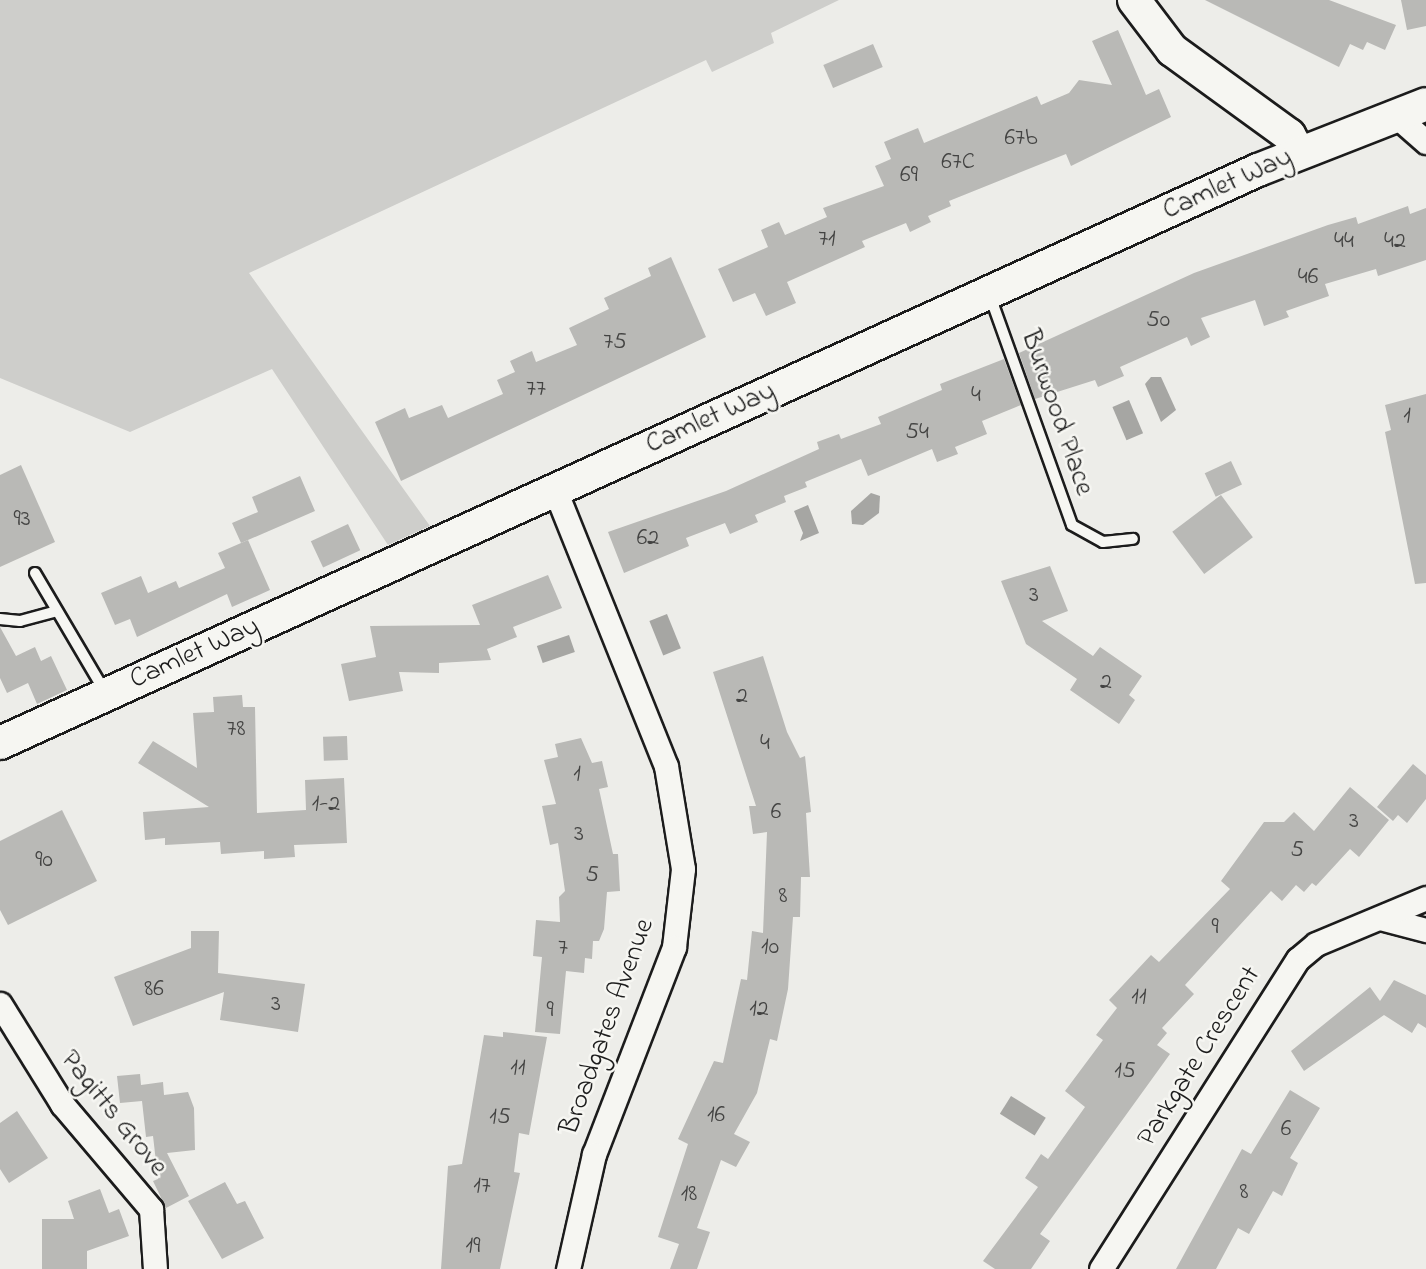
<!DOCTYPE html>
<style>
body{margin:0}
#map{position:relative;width:1426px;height:1269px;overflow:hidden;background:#edede9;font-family:"Indie Flower",sans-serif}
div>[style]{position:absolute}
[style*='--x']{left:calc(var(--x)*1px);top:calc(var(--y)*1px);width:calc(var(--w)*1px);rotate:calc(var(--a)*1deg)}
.green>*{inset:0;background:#cececb}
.water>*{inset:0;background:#a6a6a3;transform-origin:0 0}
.building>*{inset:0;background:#b9b9b6;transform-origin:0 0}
.roads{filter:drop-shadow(2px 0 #1c1c1c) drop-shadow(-2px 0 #1c1c1c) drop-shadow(0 2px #1c1c1c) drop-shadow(0 -2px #1c1c1c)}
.lane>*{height:10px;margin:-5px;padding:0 5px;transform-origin:5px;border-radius:5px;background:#f6f6f2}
.street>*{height:23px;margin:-11.5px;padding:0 11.5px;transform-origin:11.5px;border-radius:11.5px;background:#f6f6f2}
.secondary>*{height:32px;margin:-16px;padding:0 16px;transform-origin:16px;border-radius:16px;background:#f6f6f2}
span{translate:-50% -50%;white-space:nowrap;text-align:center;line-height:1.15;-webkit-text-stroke:5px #f6f6f2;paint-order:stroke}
.number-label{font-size:24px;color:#434342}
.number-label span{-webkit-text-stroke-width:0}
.street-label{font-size:28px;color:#1c1c1c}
</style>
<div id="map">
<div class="green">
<div style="clip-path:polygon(0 0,839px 0,771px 33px,774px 43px,712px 72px,706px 60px,249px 273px,430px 526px,388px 545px,272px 369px,130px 432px,0 378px)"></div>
</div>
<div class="water">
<div style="clip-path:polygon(1151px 377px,1161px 377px,1176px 410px,1161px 422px,1145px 384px)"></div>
<div style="left:1129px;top:400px;width:36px;height:18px;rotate:67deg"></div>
<div style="clip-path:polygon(871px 493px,880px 496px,879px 513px,863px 525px,852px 524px,851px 511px)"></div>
<div style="clip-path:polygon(808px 505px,819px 533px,800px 541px,803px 533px,794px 511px)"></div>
<div style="left:667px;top:614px;width:37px;height:19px;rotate:68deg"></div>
<div style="left:569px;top:635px;width:18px;height:34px;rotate:71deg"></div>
<div style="left:1011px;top:1096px;width:41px;height:21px;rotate:32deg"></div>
</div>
<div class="building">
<div style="clip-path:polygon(1205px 0,1329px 0,1396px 25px,1385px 50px,1367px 42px,1363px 50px,1350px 44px,1339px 67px)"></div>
<div style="clip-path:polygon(1401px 0,1426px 0,1426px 26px,1407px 30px)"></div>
<div style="clip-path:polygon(1118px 30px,1146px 95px,1159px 89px,1171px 117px,1071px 166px,1066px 154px,949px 201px,951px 206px,928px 216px,931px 222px,910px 232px,906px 223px,862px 241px,865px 247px,787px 282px,796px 303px,766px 316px,755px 293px,733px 302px,718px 269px,768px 247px,761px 230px,779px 222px,785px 235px,827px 217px,823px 208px,884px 186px,875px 166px,891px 159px,884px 142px,918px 128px,924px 143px,1037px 96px,1041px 105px,1069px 93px,1079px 80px,1112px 85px,1092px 41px)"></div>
<div style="left:873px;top:44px;width:25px;height:54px;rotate:67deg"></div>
<div style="clip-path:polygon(1408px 206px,1410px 214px,1426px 208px,1426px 260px,1378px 276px,1376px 269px,1325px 284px,1329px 296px,1286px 311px,1289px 317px,1264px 326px,1255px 300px,1201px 318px,1210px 337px,1191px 346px,1187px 337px,1120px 367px,1124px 376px,1098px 387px,1095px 380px,1035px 399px,1019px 353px,1194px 273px,1328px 225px,1356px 217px,1358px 224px)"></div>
<div style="clip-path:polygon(671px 257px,706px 337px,401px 481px,375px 422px,405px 408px,409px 418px,442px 405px,448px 418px,503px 394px,497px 380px,515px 372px,510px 361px,532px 351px,536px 362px,577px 345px,569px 328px,609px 309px,604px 298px,651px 276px,648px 268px)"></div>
<div style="clip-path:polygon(1004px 359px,1021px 405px,982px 421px,987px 434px,955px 447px,958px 454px,937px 462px,932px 449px,868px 476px,861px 459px,805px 482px,807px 487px,784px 496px,786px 502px,755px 515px,758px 522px,730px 534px,725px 523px,686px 538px,689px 546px,624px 573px,608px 532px,726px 491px,819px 449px,817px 442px,839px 434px,841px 439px,881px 424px,878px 417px,942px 390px,940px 384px)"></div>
<div style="clip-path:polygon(1426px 394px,1426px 583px,1415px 584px,1385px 432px,1391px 430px,1385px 405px)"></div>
<div style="left:1231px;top:461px;width:26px;height:29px;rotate:65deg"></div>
<div style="clip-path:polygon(21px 465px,55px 542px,0 567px,0 475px)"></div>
<div style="clip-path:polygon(300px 476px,315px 511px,241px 543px,232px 523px,258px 512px,252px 497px)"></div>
<div style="left:1221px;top:495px;width:53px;height:61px;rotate:53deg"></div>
<div style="left:348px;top:524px;width:29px;height:41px;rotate:65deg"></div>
<div style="clip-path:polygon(248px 540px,270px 590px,232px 607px,227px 594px,137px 637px,130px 619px,115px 625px,101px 593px,141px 576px,148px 593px,176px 581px,179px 588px,225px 568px,218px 553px)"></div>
<div style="clip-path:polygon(1050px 566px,1068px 611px,1042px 621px,1093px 656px,1100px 647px,1142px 676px,1129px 695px,1135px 700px,1119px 724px,1070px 690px,1077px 679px,1026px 644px,1001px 581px)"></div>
<div style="clip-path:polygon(548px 575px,562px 608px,513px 627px,517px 637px,487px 649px,491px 660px,439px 663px,439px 673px,399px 672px,403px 691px,349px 701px,341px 664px,376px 657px,370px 626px,480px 625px,472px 605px)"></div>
<div style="clip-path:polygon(0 627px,16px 656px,35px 647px,41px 661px,51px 656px,67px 690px,37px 704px,28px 683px,7px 693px,0 678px)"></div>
<div style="clip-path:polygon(763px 656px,787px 732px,800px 758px,805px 756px,811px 812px,806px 813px,810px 877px,801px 877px,800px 917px,793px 917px,788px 989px,777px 1041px,770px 1039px,757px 1093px,734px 1134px,750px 1142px,736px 1167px,721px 1160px,697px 1228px,710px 1232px,697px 1269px,670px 1269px,679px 1244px,658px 1237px,688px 1144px,678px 1139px,714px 1061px,723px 1063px,741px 979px,747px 980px,752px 931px,763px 933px,767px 832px,753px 834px,749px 806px,756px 806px,713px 672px)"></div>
<div style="clip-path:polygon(242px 695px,243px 707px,255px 707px,257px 813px,306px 810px,305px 780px,344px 778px,347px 843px,294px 845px,295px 857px,264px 859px,264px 851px,221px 854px,220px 842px,165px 845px,165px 838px,145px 840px,143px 812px,209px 807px,138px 763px,153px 741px,197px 768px,193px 713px,214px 712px,213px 697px)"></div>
<div style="left:347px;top:736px;width:24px;height:24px;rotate:88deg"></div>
<div style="clip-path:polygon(581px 738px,592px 763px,602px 761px,608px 787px,599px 789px,613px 854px,618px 854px,620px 891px,607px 892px,604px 929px,599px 941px,593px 941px,592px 959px,585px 958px,584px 973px,566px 971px,560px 1034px,535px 1032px,542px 957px,533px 956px,536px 920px,560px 922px,559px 897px,565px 891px,558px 843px,550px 845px,542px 806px,556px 804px,544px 760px,558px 757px,555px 744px)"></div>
<div style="clip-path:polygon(1413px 764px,1426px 775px,1426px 799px,1407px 823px,1398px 815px,1393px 821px,1377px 807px)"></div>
<div style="clip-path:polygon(1350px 787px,1389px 820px,1359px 857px,1350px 849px,1316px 886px,1312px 883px,1304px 892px,1296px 885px,1282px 901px,1271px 891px,1185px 985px,1194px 994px,1162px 1028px,1167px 1033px,1157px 1045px,1170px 1054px,1040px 1234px,1050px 1241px,1031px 1269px,995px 1269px,983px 1261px,1038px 1187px,1025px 1178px,1041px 1154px,1048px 1159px,1085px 1107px,1065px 1091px,1103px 1040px,1096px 1035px,1117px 1008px,1109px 1000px,1151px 955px,1159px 962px,1230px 889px,1221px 881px,1264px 822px,1284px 822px,1294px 812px,1314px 831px)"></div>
<div style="clip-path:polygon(62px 810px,97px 881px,8px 925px,0 910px,0 841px)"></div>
<div style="clip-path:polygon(191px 931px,219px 931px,218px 973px,305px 984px,298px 1032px,220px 1020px,224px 992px,133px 1026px,114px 977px,191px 948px)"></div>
<div style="clip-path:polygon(1394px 980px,1426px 995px,1426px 1028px,1418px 1023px,1412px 1033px,1384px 1015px,1304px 1071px,1291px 1051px,1370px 987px,1380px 1001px)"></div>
<div style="clip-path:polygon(503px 1032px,547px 1037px,529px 1135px,519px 1133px,514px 1172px,520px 1173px,500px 1269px,441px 1269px,448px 1166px,462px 1164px,484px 1035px,503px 1037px)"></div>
<div style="clip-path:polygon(140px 1074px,141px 1085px,163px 1082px,164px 1095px,188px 1092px,194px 1108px,195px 1150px,167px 1153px,189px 1196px,166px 1208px,153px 1181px,158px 1179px,153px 1136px,146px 1137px,142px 1101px,120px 1103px,117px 1076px)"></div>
<div style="clip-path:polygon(1290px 1090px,1320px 1108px,1290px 1158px,1298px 1163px,1282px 1196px,1273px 1191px,1249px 1234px,1238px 1228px,1216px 1269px,1176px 1269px,1242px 1149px,1251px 1154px)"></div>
<div style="clip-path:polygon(17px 1111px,48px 1158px,9px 1183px,0 1169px,0 1123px)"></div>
<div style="clip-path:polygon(225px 1182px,237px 1204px,245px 1201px,264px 1238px,222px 1259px,188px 1201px)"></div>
<div style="clip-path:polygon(100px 1189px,109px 1213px,119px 1209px,129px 1236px,87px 1251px,87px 1269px,42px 1269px,42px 1219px,74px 1219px,68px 1201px)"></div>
</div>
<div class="roads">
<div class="lane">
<div style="--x:990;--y:296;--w:243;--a:70.3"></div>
<div style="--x:1072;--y:525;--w:35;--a:29"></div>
<div style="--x:1103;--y:542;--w:30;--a:-6"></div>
<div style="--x:35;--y:573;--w:138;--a:59.5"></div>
<div style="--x:0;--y:619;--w:20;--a:6"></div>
<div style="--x:20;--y:621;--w:38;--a:-15"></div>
</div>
<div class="street">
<div style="--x:1395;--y:115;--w:41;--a:41.1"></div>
<div style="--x:555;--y:490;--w:297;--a:68.1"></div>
<div style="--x:666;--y:766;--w:104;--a:80.6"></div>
<div style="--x:683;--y:869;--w:79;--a:96.6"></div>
<div style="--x:674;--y:947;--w:222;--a:111.1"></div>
<div style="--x:594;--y:1154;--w:118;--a:102.7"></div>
<div style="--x:1384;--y:919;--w:43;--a:14.7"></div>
<div style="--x:0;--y:1004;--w:118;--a:58.2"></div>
<div style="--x:62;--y:1104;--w:138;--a:49.7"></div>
<div style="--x:151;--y:1209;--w:60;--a:86.2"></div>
<div style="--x:1101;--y:1269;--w:367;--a:-57.6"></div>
<div style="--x:1298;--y:959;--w:23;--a:-40"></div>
<div style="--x:1316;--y:944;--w:119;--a:-22.7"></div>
</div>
<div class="secondary">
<div style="--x:1134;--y:0;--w:63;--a:52.8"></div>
<div style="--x:1172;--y:50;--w:145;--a:36"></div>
<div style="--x:1289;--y:135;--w:20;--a:60"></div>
<div style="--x:0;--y:743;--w:1382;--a:-24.49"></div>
<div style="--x:1258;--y:170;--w:180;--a:-21.4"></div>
</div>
</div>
<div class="number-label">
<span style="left:1021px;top:139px">67b</span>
<span style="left:958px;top:163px">67C</span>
<span style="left:909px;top:176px">69</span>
<span style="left:827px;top:240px">71</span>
<span style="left:1344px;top:242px">44</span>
<span style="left:1395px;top:242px">42</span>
<span style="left:1308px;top:278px">46</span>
<span style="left:1158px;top:321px">50</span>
<span style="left:615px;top:343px">75</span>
<span style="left:536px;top:390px">77</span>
<span style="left:976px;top:396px">4</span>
<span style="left:1407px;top:417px">1</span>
<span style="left:917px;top:433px">54</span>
<span style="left:22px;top:520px">93</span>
<span style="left:648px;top:539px">62</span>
<span style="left:1034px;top:596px">3</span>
<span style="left:1106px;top:683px">2</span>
<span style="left:742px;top:697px">2</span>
<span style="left:236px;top:730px">78</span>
<span style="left:765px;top:744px">4</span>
<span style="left:577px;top:775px">1</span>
<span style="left:326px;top:805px">1-2</span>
<span style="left:776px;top:813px">6</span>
<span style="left:1354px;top:822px">3</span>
<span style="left:579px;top:835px">3</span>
<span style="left:1297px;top:851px">5</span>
<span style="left:44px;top:861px">90</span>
<span style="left:592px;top:876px">5</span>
<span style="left:783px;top:897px">8</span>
<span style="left:1215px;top:928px">9</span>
<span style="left:770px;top:948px">10</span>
<span style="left:563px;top:949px">7</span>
<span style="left:154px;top:990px">86</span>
<span style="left:1139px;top:998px">11</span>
<span style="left:276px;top:1005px">3</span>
<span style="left:759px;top:1010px">12</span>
<span style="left:550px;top:1011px">9</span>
<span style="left:518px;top:1069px">11</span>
<span style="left:1125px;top:1072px">15</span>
<span style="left:716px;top:1116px">16</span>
<span style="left:500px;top:1118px">15</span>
<span style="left:1286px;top:1130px">6</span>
<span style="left:482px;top:1187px">17</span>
<span style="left:1244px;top:1193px">8</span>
<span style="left:689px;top:1195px">18</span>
<span style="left:473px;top:1247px">19</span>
</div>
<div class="street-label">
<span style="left:1228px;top:185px;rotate:-24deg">Camlet Way</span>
<span style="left:1056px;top:413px;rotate:71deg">Burwood Place</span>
<span style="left:711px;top:419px;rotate:-24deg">Camlet Way</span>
<span style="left:195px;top:654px;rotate:-24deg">Camlet Way</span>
<span style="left:608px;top:1027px;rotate:-70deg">Broadgates Avenue</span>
<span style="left:1200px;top:1057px;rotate:-58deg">Parkgate Crescent</span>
<span style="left:113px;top:1114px;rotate:51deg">Pagitts Grove</span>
</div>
</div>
